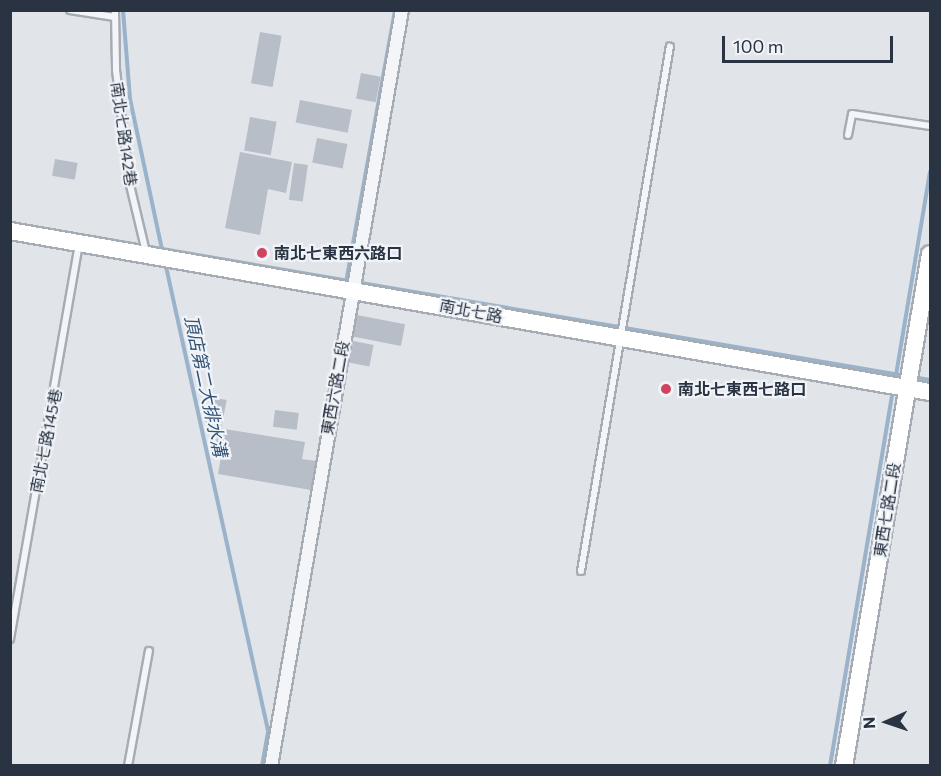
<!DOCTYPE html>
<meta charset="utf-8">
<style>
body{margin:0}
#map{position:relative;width:941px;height:776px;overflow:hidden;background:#e1e5ea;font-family:Commissioner,"Noto Sans TC",sans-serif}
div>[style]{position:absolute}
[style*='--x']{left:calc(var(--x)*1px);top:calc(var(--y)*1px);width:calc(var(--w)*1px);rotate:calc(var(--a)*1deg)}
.stream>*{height:4px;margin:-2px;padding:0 2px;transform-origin:2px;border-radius:2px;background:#9bb3ca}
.building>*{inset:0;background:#b8bec7;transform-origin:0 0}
.roads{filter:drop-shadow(2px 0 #a6acb4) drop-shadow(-2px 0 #a6acb4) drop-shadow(0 2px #a6acb4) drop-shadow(0 -2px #a6acb4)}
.lane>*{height:6px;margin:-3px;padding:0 3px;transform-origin:3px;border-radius:3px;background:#f4f5f8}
.street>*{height:12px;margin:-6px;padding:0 6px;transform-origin:6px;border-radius:6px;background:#f4f5f8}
.secondary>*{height:16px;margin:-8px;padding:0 8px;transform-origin:8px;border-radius:8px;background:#fff}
.dots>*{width:16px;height:16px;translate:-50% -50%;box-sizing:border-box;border:3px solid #f0f3f7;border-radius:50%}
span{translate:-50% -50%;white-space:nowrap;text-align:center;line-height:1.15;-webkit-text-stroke:4.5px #f0f3f7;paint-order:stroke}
.street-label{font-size:16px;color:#293342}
.poi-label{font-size:16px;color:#293342;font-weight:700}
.left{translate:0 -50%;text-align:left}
.water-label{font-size:18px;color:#325376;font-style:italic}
.frame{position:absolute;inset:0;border:12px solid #293342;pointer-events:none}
.north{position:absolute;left:857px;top:692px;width:60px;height:60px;-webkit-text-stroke:4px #f0f3f7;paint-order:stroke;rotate:267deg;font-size:16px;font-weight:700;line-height:24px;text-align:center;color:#293342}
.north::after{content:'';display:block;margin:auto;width:21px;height:27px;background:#293342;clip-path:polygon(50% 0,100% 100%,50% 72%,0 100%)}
.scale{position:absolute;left:722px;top:36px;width:171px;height:27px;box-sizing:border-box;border:3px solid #293342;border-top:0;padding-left:8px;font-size:18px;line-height:21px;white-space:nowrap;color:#293342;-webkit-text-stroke:4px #f0f3f7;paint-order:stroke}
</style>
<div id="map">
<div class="stream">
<div style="--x:123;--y:10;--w:89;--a:85.5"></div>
<div style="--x:130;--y:99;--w:153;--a:78"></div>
<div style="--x:10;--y:223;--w:909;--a:9.69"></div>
<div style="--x:165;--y:262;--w:481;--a:77.6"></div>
<div style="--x:268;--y:732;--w:35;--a:100"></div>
<div style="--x:347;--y:277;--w:271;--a:-79.8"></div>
<div style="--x:896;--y:375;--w:206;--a:-80.5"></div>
<div style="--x:913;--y:377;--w:17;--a:10"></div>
<div style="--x:830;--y:766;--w:375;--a:-80.5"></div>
</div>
<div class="building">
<div style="left:260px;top:32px;width:22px;height:52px;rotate:10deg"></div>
<div style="left:361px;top:73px;width:20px;height:26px;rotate:11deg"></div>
<div style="left:300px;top:100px;width:53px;height:23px;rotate:11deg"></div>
<div style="left:250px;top:117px;width:27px;height:34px;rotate:10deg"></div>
<div style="left:317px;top:138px;width:31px;height:25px;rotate:11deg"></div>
<div style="clip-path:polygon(240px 152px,292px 162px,286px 193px,268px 189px,260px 235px,225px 228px)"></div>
<div style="left:55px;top:159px;width:23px;height:17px;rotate:10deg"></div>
<div style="left:294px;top:163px;width:14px;height:37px;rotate:8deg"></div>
<div style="left:357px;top:315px;width:49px;height:22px;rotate:11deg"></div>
<div style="left:353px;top:341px;width:21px;height:22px;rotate:11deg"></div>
<div style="left:211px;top:397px;width:16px;height:27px;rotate:11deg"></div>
<div style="left:275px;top:410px;width:24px;height:17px;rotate:7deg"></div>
<div style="clip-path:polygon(218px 428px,305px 442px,302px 459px,316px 461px,311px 490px,218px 474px,223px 445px,216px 444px)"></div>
</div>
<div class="roads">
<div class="lane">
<div style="--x:70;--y:10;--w:45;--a:9"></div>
<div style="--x:115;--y:10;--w:60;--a:89"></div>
<div style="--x:116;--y:70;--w:116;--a:83.1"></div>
<div style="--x:130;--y:185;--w:69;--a:76.6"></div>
<div style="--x:848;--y:135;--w:21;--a:-79"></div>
<div style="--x:852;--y:114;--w:79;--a:8.7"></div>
<div style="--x:581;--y:571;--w:532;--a:-80.38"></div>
<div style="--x:10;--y:639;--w:401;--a:-80.1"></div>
<div style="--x:128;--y:766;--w:117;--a:-79.7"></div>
</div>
<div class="street">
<div style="--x:271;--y:766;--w:767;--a:-80.17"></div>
</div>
<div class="secondary">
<div style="--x:10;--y:231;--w:934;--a:9.93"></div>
<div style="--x:844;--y:766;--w:519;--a:-80.47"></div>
</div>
</div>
<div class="dots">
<div style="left:262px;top:253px;background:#d0445d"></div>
<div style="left:666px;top:389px;background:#d0445d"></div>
</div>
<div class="street-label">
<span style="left:124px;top:134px;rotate:82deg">南北七路142巷</span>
<span style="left:471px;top:311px;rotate:11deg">南北七路</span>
<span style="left:335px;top:388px;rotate:-80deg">東西六路二段</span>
<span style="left:46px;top:441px;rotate:-79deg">南北七路145巷</span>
<span style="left:887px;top:510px;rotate:-81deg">東西七路二段</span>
</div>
<div class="poi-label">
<span class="left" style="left:274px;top:253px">南北七東西六路口</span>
<span class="left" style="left:678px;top:389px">南北七東西七路口</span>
</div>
<div class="water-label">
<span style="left:206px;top:386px;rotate:78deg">頂店第二大排水溝</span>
</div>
<div class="frame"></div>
<div class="north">N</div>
<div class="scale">100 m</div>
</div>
